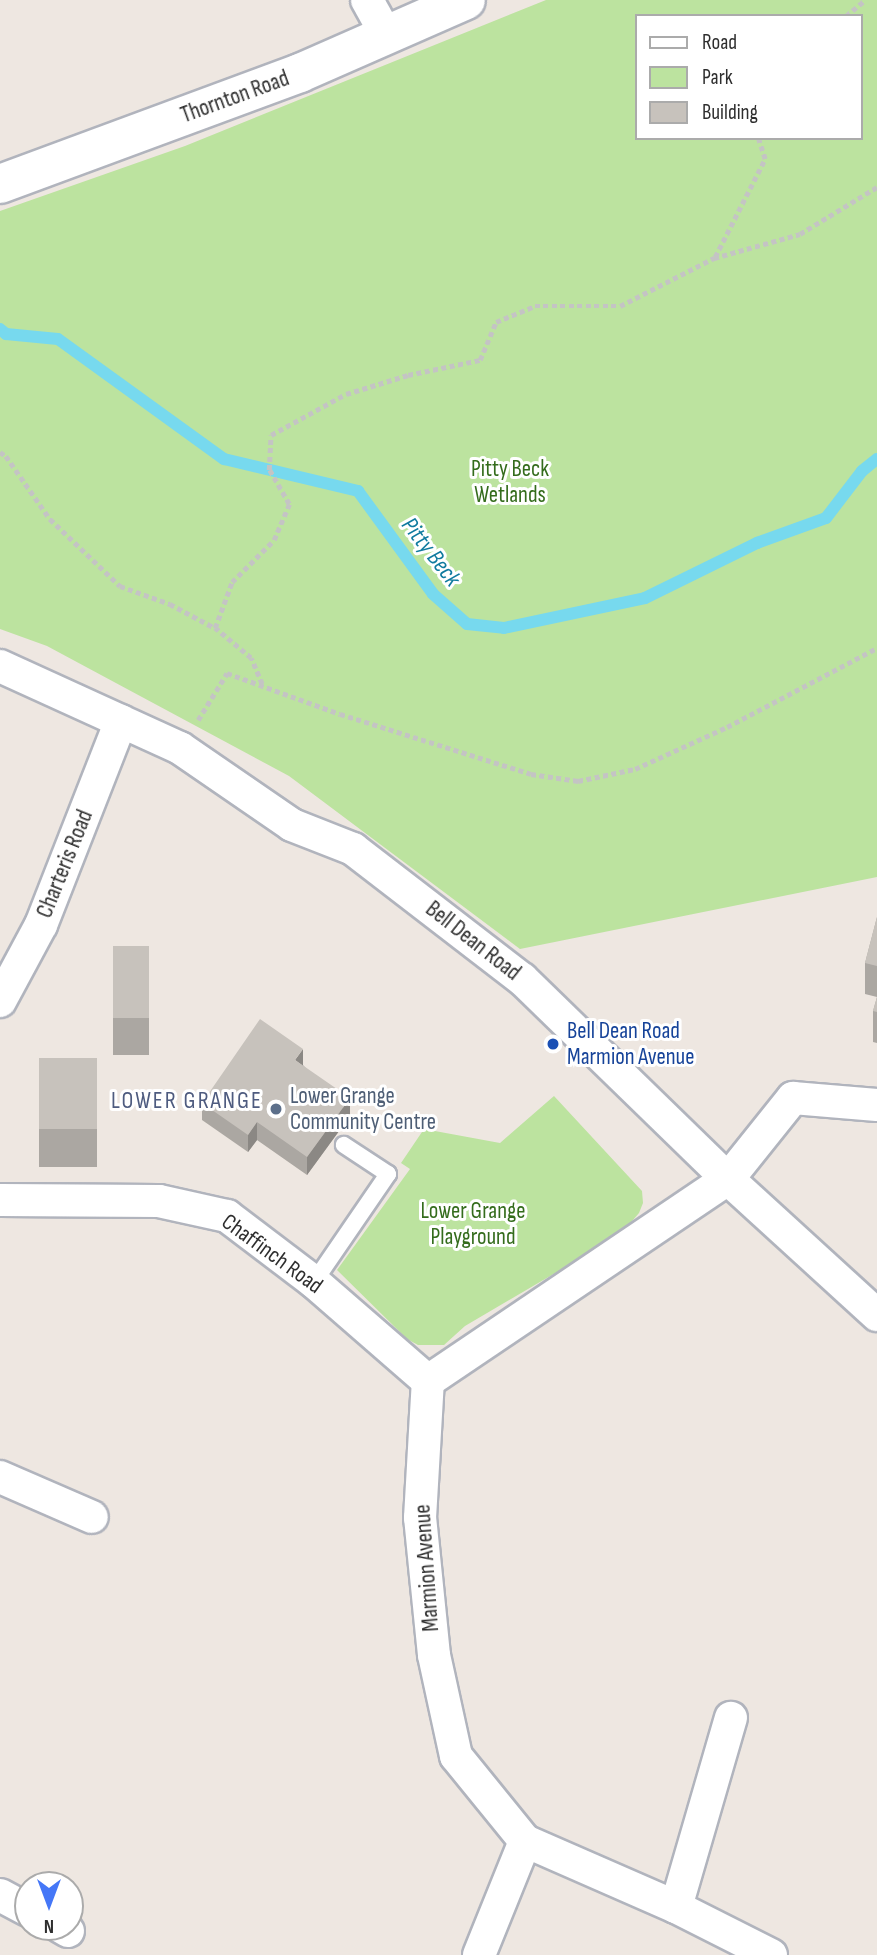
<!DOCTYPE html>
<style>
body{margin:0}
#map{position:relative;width:877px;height:1955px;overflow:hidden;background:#eee7e1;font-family:"Sofia Sans Condensed",sans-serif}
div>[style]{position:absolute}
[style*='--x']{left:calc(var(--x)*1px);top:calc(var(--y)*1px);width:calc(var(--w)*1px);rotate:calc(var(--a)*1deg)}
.green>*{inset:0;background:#bce39f}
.stream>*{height:12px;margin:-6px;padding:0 6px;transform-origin:6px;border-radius:6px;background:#77d9ee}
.path>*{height:4.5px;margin-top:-2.25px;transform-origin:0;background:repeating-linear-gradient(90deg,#c4c4c4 0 5px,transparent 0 8.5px)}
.roads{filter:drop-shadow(2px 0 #b1b4bd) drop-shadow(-2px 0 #b1b4bd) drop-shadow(0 2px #b1b4bd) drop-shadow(0 -2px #b1b4bd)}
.lane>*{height:16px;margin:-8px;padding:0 8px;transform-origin:8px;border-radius:8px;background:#fff}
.street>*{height:32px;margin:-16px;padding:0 16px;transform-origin:16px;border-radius:16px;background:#fff}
.secondary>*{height:38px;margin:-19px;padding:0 19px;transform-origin:19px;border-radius:19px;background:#fff}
.wall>*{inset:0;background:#aba7a2;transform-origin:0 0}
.shaded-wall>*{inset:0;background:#8b8884}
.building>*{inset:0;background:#c7c2bc;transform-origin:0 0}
.dots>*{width:19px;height:19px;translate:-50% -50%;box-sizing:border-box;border:4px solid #fff;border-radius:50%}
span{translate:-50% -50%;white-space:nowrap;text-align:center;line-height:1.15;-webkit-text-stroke:6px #fff;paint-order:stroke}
.street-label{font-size:23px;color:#2e2e2e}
.park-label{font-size:23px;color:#346c1c}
.transit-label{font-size:23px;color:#164399}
.left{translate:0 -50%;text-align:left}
.service-label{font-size:23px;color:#4e5e75}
.water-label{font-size:24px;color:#107b9f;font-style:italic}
.neighbourhood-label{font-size:24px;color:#4e5b7f;letter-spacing:2px}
.legend{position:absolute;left:635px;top:14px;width:228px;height:126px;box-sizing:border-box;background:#fff;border:2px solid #ababab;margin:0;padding:9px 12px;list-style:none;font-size:21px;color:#2e2e2e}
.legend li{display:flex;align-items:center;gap:14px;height:35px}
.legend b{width:35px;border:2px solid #ababab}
.north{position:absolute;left:14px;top:1871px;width:70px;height:70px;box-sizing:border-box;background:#fff;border:2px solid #ababab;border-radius:50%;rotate:180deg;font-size:19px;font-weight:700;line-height:28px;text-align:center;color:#2e2e2e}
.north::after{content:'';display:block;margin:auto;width:24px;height:32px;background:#4577f7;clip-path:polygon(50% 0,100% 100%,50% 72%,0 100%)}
</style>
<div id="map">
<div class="green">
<div style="clip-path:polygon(evenodd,546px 0,877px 0,877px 877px,520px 949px,289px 776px,47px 646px,0 629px,0 211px,185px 146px,546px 0,637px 16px,861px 16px,861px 138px,637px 138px,637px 16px)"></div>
<div style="clip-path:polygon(554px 1096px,642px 1191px,643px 1203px,639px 1213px,620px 1235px,465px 1326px,444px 1345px,418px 1345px,407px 1339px,337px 1270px,410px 1169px,401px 1163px,424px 1129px,500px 1143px)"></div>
</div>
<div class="stream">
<div style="--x:0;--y:329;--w:8;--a:40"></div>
<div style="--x:6;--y:334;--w:52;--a:5.5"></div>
<div style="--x:58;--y:339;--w:205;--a:35.9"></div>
<div style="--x:224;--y:459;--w:138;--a:13.4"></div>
<div style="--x:358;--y:491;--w:127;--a:53.9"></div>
<div style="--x:433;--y:594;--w:45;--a:41.4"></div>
<div style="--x:467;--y:624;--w:37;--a:6"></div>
<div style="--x:504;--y:628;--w:144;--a:-12"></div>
<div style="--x:645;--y:598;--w:125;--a:-26.2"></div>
<div style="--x:757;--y:543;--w:73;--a:-19.9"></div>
<div style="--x:826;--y:518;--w:59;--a:-52.5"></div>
<div style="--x:862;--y:471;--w:19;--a:-39"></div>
</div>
<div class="path">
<div style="--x:846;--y:16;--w:25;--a:-40"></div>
<div style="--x:715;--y:257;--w:110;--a:-63"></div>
<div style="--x:765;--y:159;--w:22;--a:-108"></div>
<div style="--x:0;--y:452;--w:7;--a:34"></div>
<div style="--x:6;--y:456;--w:77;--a:55.1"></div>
<div style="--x:50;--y:519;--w:97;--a:43.7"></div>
<div style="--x:120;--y:586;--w:53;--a:19.8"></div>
<div style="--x:170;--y:604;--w:51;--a:28.1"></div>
<div style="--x:262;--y:684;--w:28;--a:-113"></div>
<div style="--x:251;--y:658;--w:47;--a:-140.2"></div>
<div style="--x:215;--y:628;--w:49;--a:-69.7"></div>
<div style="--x:232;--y:582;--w:59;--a:-45"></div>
<div style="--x:274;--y:540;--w:39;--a:-67"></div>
<div style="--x:289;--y:504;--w:39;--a:-120"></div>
<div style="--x:269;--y:470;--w:35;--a:-87"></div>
<div style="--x:271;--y:435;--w:85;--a:-28.7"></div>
<div style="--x:346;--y:394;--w:65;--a:-17"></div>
<div style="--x:408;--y:375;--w:74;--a:-11.8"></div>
<div style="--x:480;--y:360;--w:41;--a:-67.2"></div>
<div style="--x:496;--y:322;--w:42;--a:-22.3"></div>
<div style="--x:535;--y:306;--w:85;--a:0"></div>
<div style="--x:620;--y:306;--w:106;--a:-27.1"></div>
<div style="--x:714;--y:258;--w:89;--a:-15.6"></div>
<div style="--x:800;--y:234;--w:90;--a:-31.4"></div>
<div style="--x:198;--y:720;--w:55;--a:-58.3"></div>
<div style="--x:227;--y:673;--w:120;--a:19.9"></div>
<div style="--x:340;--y:714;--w:200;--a:17.4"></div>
<div style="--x:531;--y:774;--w:48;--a:8.5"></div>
<div style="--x:578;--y:781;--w:58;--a:-11.9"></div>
<div style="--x:635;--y:769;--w:101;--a:-24.5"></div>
<div style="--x:727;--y:727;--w:170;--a:-27.8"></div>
</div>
<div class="roads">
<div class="lane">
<div style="--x:314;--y:1282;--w:131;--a:-55.6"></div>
<div style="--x:388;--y:1174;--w:53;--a:-146.6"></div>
</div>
<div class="street">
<div style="--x:367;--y:0;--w:38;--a:61"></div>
<div style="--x:0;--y:666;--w:198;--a:24.5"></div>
<div style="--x:180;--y:748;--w:136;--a:34.5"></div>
<div style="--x:292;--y:825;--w:66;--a:21.5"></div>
<div style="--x:353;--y:849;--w:213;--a:37.6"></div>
<div style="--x:522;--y:979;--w:287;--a:44.2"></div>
<div style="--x:728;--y:1179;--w:202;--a:42.4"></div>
<div style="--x:0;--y:1001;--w:86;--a:-61.7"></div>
<div style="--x:41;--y:925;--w:219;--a:-68.6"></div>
<div style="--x:0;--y:1200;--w:159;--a:0.4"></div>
<div style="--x:159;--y:1201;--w:70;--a:12.4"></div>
<div style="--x:227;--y:1216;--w:109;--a:37.2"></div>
<div style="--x:314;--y:1282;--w:151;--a:41"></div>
<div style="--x:0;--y:1477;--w:100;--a:23.5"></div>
<div style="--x:0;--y:1895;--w:32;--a:28"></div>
<div style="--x:676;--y:1907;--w:197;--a:-73.8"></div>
<div style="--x:61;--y:1927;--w:8;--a:30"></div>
<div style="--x:479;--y:1955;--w:123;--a:-68"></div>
<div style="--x:771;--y:1955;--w:106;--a:-153.2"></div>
<div style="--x:676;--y:1907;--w:165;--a:-156.4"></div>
<div style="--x:525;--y:1841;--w:109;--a:-129.1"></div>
<div style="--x:456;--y:1756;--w:103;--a:-102.3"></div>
<div style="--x:434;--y:1655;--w:138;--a:-95.8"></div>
<div style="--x:420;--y:1518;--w:137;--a:-86.7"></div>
<div style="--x:428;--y:1381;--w:362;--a:-34"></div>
<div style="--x:728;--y:1179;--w:104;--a:-51.3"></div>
<div style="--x:793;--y:1098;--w:84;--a:4.8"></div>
</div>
<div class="secondary">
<div style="--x:0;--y:184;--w:320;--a:-20.3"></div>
<div style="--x:300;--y:73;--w:181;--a:-23.7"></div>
</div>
</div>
<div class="wall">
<div style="clip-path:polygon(877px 917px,877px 997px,865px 994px,865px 963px)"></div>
<div style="left:113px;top:946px;width:36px;height:109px"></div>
<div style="clip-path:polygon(877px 997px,877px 1043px,873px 1042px,873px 1011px)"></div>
<div style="left:39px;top:1058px;width:58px;height:109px"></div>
<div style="clip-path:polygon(303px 1065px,350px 1116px,307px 1175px,257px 1140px,248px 1152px,202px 1120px,202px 1103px)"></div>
</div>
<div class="shaded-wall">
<div style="clip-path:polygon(303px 1049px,303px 1066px,295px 1060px)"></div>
<div style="clip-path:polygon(350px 1098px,350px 1116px,307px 1175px,307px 1157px)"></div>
<div style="clip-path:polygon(257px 1122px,257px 1140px,248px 1152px,248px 1135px)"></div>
</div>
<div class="building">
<div style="clip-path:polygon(877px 917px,877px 966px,865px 963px)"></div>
<div style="left:113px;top:946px;width:36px;height:72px"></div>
<div style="clip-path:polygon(877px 997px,877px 1012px,873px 1011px)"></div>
<div style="clip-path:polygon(260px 1019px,303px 1049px,295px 1060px,350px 1098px,307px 1157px,257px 1122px,248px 1135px,202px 1103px)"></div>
<div style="left:39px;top:1058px;width:58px;height:71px"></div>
</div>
<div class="dots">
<div style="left:553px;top:1044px;background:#1a4fb4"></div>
<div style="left:276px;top:1109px;background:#5c6f8a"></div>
</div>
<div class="street-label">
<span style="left:235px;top:97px;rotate:-20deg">Thornton Road</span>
<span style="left:65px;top:864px;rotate:-68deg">Charteris Road</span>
<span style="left:473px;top:941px;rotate:38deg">Bell Dean Road</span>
<span style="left:272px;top:1254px;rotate:36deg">Chaffinch Road</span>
<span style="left:427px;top:1568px;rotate:-94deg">Marmion Avenue</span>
</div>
<div class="park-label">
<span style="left:510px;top:482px">Pitty Beck<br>Wetlands</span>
<span style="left:473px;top:1224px">Lower Grange<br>Playground</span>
</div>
<div class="transit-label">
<span class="left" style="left:567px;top:1044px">Bell Dean Road<br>Marmion Avenue</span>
</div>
<div class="service-label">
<span class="left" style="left:290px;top:1109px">Lower Grange<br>Community Centre</span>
</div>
<div class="water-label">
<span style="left:431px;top:552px;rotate:52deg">Pitty Beck</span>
</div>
<div class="neighbourhood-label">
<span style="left:187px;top:1101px">LOWER GRANGE</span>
</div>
<ul class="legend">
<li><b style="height:9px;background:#fff"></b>Road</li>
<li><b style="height:19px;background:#bce39f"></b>Park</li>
<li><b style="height:19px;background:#c7c2bc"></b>Building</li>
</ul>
<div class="north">N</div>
</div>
